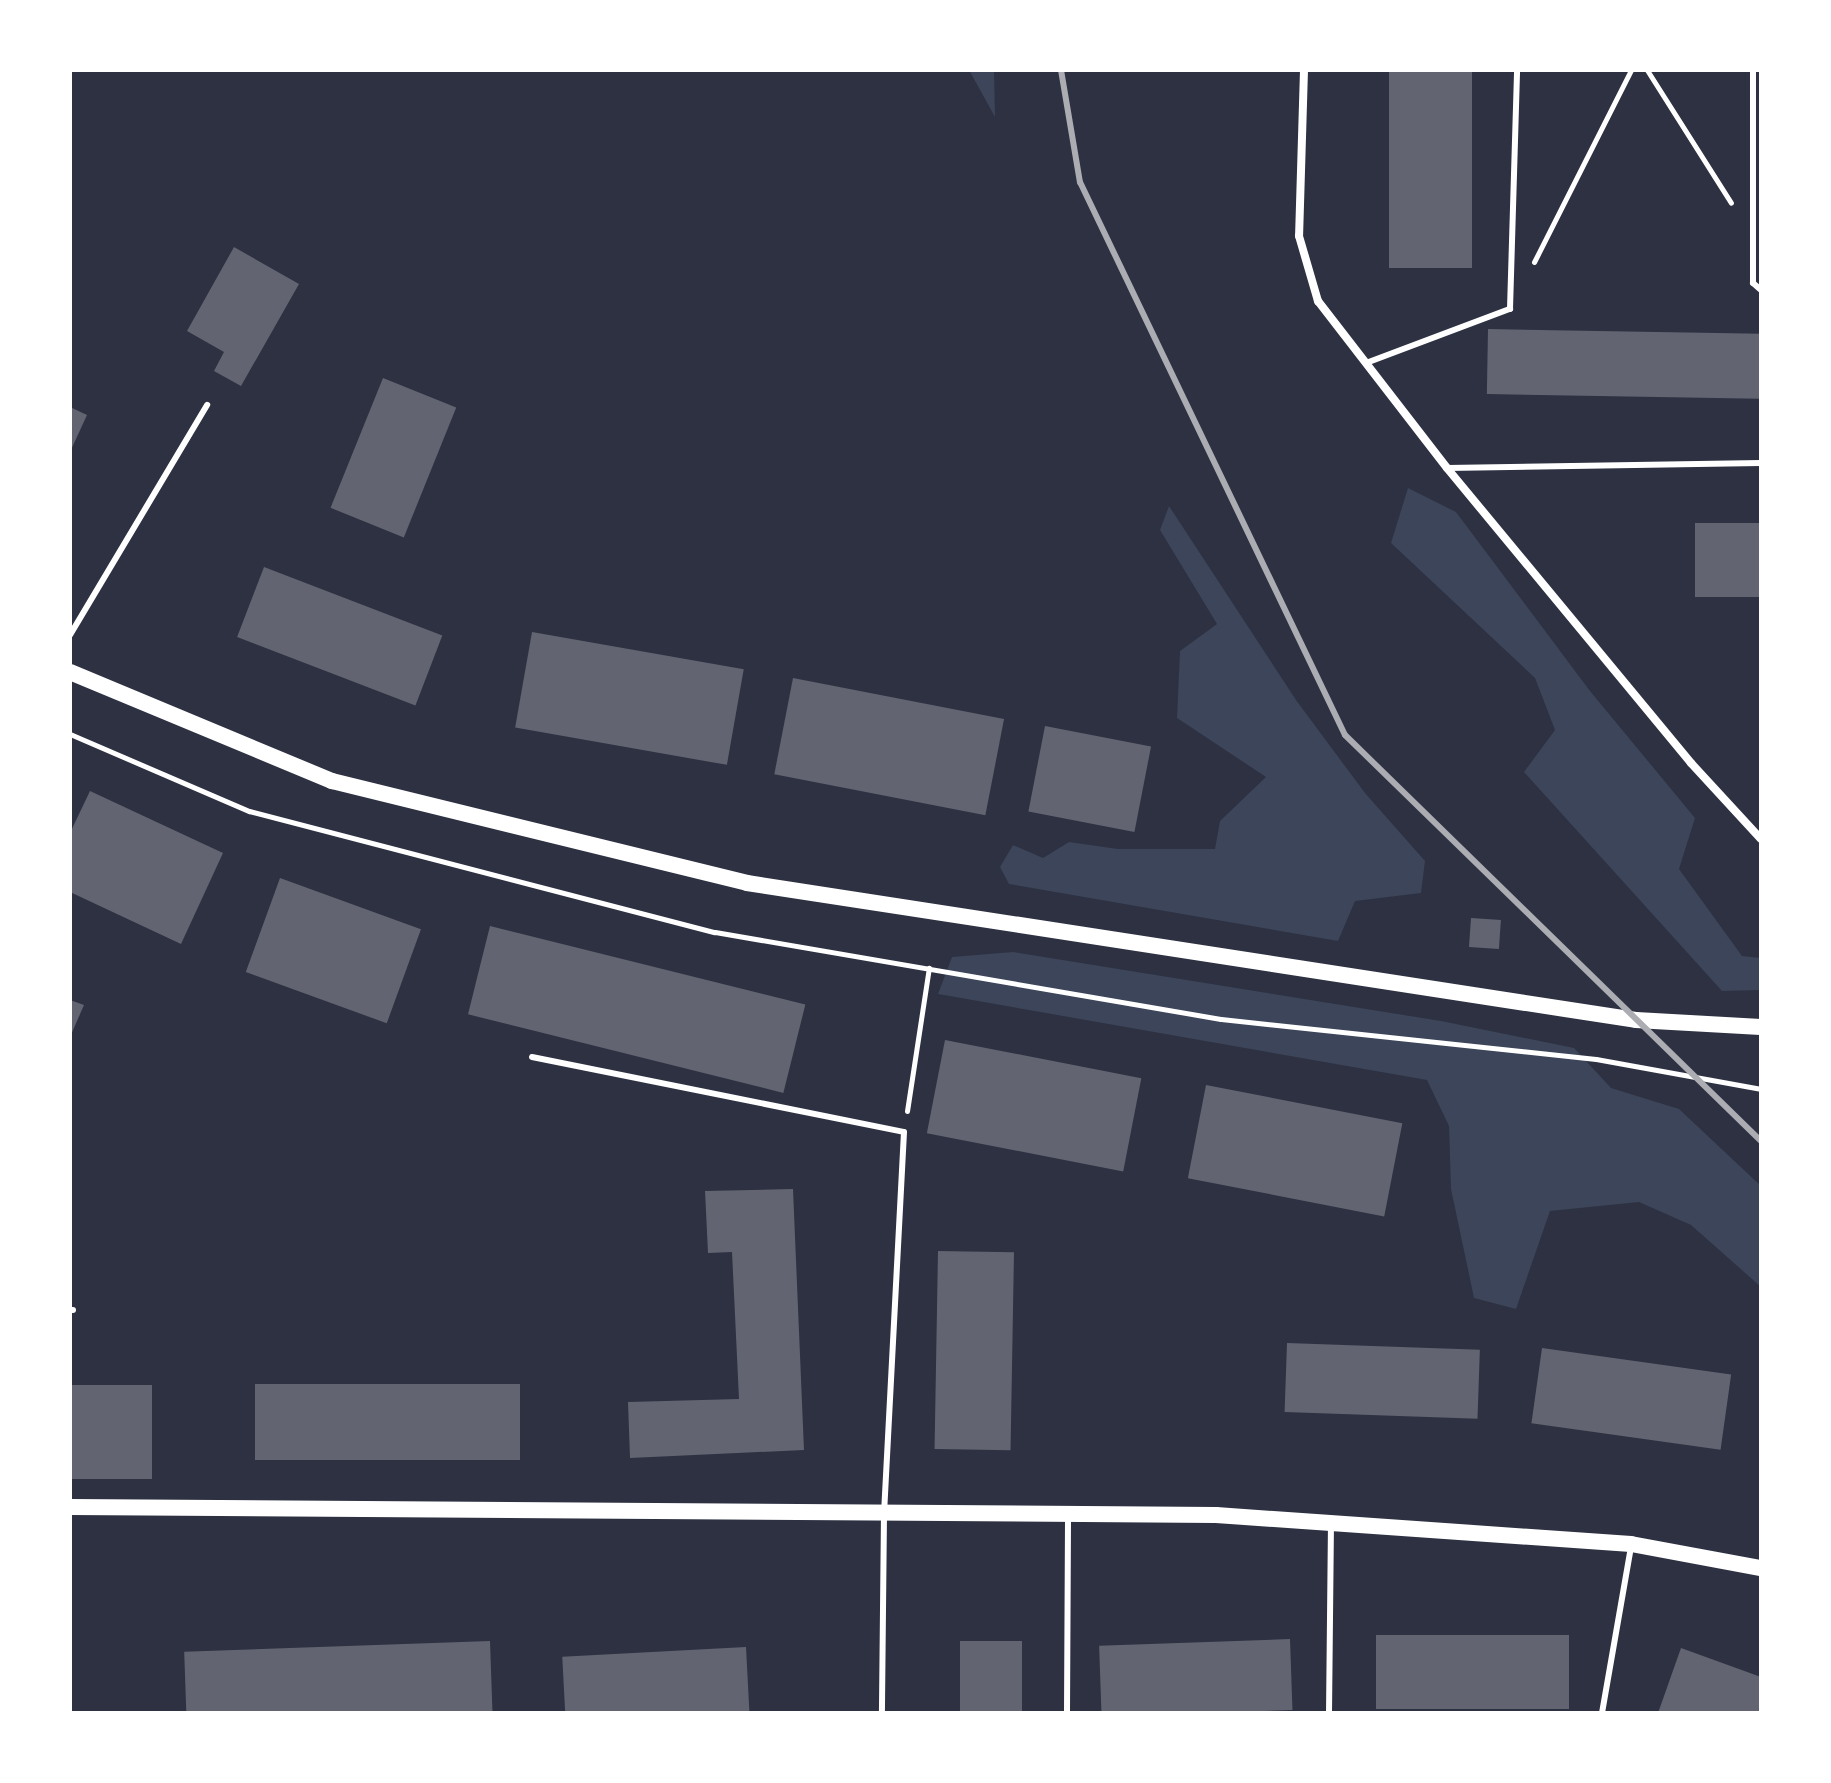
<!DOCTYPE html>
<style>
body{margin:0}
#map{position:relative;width:1831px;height:1783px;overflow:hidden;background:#2d3142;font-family:"Nunito Sans",sans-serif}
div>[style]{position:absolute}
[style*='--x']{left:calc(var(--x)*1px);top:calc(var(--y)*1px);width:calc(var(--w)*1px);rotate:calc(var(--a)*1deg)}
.green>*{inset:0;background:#3c4559}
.building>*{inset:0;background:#626471;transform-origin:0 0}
.path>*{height:5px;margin:-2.5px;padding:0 2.5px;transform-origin:2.5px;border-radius:2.5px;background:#fff}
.service>*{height:6px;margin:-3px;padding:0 3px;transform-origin:3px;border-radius:3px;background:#fff}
.minor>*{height:8px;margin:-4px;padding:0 4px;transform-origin:4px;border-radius:4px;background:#fff}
.secondary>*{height:16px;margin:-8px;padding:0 8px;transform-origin:8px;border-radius:8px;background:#fff}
.rail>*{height:6px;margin:-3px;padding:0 3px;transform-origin:3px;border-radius:3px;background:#abadb3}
span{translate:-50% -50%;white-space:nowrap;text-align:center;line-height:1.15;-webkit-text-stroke:6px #fff;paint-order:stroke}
.frame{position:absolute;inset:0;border:72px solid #fff;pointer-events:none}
</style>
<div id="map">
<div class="green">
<div style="clip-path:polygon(969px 70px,994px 70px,995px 117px)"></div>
<div style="clip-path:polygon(1408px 488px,1456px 512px,1590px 691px,1695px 818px,1679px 869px,1742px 956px,1761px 958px,1761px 990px,1722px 991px,1524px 772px,1555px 730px,1535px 678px,1391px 543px)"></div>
<div style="clip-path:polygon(1169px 506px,1296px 700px,1365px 793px,1425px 861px,1421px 893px,1355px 901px,1338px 941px,1009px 884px,1000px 867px,1013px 845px,1043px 858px,1069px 842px,1118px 849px,1215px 849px,1220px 821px,1266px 777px,1177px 718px,1180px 651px,1217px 624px,1160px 530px)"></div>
<div style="clip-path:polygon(1013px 952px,1441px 1021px,1574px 1048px,1611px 1088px,1679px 1109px,1761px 1186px,1761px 1287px,1691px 1225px,1639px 1202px,1550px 1211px,1516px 1309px,1474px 1298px,1451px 1189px,1449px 1126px,1427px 1080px,938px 994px,952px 957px)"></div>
</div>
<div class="building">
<div style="left:1389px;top:70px;width:83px;height:198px"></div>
<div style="clip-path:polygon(234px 247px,299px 284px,241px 386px,214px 371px,224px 352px,187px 331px)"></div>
<div style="left:1488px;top:329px;width:273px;height:65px;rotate:1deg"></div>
<div style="left:383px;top:378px;width:79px;height:140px;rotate:22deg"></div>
<div style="clip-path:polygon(70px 407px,87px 415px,70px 452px)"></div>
<div style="left:1695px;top:523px;width:66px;height:74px"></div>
<div style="left:264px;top:567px;width:191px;height:75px;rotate:21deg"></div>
<div style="left:532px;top:632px;width:215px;height:97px;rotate:10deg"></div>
<div style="left:793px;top:678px;width:215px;height:98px;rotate:11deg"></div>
<div style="left:1045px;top:726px;width:108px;height:87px;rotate:11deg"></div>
<div style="clip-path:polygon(90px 791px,223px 853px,181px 944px,70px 892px,70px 833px)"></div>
<div style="left:280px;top:878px;width:150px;height:100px;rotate:20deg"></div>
<div style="left:1471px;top:918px;width:30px;height:29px;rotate:4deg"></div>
<div style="left:490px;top:926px;width:325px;height:91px;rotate:14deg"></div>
<div style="clip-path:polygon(70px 1000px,84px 1005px,70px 1037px)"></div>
<div style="left:945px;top:1040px;width:200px;height:95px;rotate:11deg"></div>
<div style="left:1206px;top:1085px;width:200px;height:95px;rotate:11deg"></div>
<div style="clip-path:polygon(793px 1189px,804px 1450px,630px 1458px,628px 1402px,739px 1399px,732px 1252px,708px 1253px,705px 1191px)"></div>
<div style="left:938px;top:1251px;width:76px;height:198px;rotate:1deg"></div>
<div style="left:1287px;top:1343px;width:193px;height:69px;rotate:2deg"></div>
<div style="left:1542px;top:1348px;width:191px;height:76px;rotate:8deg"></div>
<div style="left:520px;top:1384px;width:76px;height:265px;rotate:90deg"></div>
<div style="left:70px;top:1385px;width:82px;height:94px"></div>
<div style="left:1376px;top:1635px;width:193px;height:74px"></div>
<div style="left:1290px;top:1639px;width:71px;height:191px;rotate:88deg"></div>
<div style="left:490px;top:1641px;width:72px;height:306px;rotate:88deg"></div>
<div style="left:1022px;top:1641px;width:72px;height:62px;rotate:90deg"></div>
<div style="left:746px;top:1647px;width:65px;height:184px;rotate:87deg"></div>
<div style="clip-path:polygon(1681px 1648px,1761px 1677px,1761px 1713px,1658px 1713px)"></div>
</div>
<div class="path">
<div style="--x:1647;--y:70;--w:157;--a:57.7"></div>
<div style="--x:1534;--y:262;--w:215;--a:-63.2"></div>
<div style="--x:70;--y:734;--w:195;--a:23.3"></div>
<div style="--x:249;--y:811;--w:481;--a:14.6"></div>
<div style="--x:715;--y:932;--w:513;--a:9.76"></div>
<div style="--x:1221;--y:1019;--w:377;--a:6.1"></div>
<div style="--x:1596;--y:1059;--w:168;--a:10.3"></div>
<div style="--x:907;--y:1111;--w:145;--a:-81.3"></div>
</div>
<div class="service">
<div style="--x:1753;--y:70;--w:213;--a:90"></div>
<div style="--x:1753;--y:283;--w:11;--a:41"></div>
<div style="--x:1366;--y:363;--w:154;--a:-20.6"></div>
<div style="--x:1510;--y:309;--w:239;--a:-88.3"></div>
<div style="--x:1447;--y:468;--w:314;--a:-0.9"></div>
<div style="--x:70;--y:635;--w:268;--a:-59.2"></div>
<div style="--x:532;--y:1057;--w:379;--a:11.4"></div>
<div style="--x:904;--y:1132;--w:383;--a:93"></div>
<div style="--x:884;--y:1514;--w:199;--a:90.6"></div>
<div style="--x:70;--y:1310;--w:3;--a:0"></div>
<div style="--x:1067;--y:1713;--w:196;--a:-89.7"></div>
<div style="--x:1329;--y:1713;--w:188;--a:-89.4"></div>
<div style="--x:1602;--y:1713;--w:169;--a:-80.1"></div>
</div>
<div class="minor">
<div style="--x:1304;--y:70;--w:166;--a:91.7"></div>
<div style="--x:1299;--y:236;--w:68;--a:73.7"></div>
<div style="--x:1318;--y:301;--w:211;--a:52.3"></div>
<div style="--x:1447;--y:468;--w:383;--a:50.4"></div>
<div style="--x:1691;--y:763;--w:103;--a:47.4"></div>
</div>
<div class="secondary">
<div style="--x:70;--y:672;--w:284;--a:22.6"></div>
<div style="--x:332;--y:781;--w:427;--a:13.8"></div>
<div style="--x:747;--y:883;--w:899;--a:8.76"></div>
<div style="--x:1636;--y:1020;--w:125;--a:3.2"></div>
<div style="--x:70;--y:1507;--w:1146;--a:0.4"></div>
<div style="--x:1216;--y:1515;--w:416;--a:4"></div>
<div style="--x:1631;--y:1544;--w:132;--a:10.5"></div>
</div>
<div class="rail">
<div style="--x:1061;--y:70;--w:114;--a:80.4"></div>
<div style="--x:1080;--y:182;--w:613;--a:64.4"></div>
<div style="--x:1345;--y:735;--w:581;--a:44.3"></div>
</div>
<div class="frame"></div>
</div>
